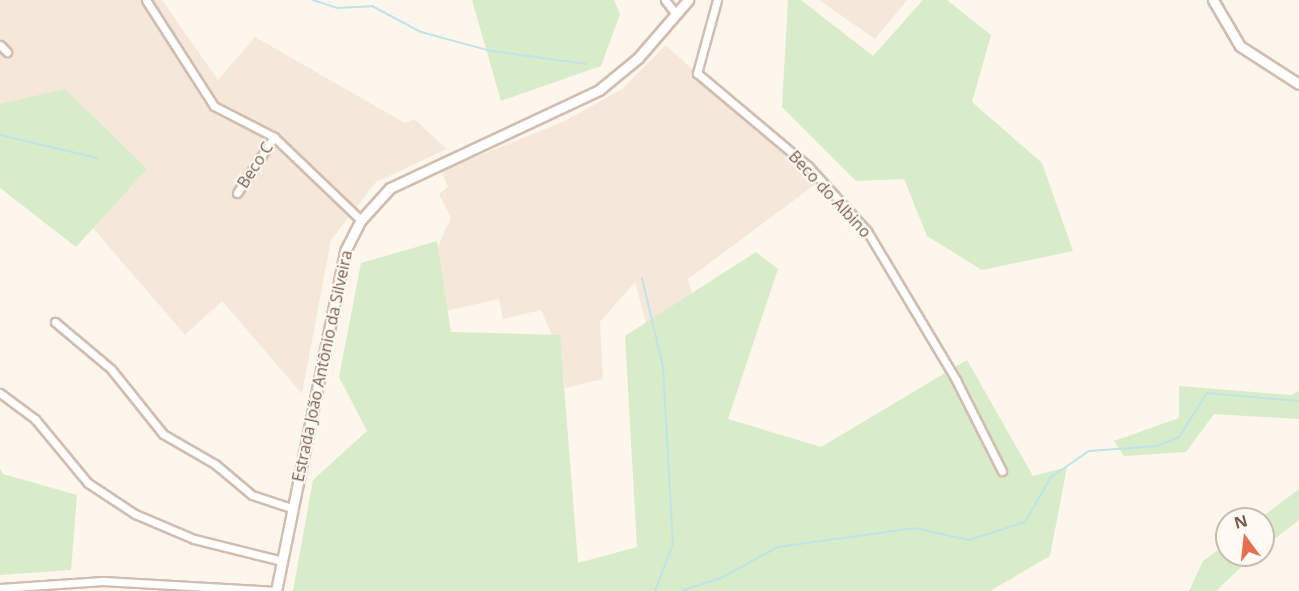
<!DOCTYPE html>
<meta charset="utf-8">
<style>
body{margin:0}
#map{position:relative;width:1299px;height:591px;overflow:hidden;background:#fdf6ec;font-family:"Open Sans",sans-serif}
div>[style]{position:absolute}
[style*='--x']{left:calc(var(--x)*1px);top:calc(var(--y)*1px);width:calc(var(--w)*1px);rotate:calc(var(--a)*1deg)}
.residential>*{inset:0;background:#f5e8da}
.green>*{inset:0;background:#d8ecc9}
.stream>*{height:2px;margin:-1px;padding:0 1px;transform-origin:1px;border-radius:1px;background:#bfe3e8}
.roads{filter:drop-shadow(2px 0 #d1beb0) drop-shadow(-2px 0 #d1beb0) drop-shadow(0 2px #d1beb0) drop-shadow(0 -2px #d1beb0)}
.street>*{height:7px;margin:-3.5px;padding:0 3.5px;transform-origin:3.5px;border-radius:3.5px;background:#fff}
.secondary>*{height:9px;margin:-4.5px;padding:0 4.5px;transform-origin:4.5px;border-radius:4.5px;background:#fff}
span{translate:-50% -50%;white-space:nowrap;text-align:center;line-height:1.15;-webkit-text-stroke:4.5px #fffaf3;paint-order:stroke}
.street-label{font-size:16px;color:#7a5c4d}
.north{position:absolute;left:1215px;top:507px;width:60px;height:60px;box-sizing:border-box;background:#fffaf3;border:2px solid #cabbb1;border-radius:50%;rotate:345deg;font-size:16px;font-weight:700;line-height:24px;text-align:center;color:#7a5c4d}
.north::after{content:'';display:block;margin:auto;width:21px;height:27px;background:#e76f51;clip-path:polygon(50% 0,100% 100%,50% 72%,0 100%)}
</style>
<div id="map">
<div class="residential">
<div style="clip-path:polygon(0 0,162px 0,218px 80px,255px 37px,405px 123px,414px 119px,447px 149px,376px 182px,331px 240px,302px 394px,222px 301px,185px 335px,0 120px)"></div>
<div style="clip-path:polygon(819px 0,907px 0,875px 39px)"></div>
<div style="clip-path:polygon(666px 45px,816px 184px,688px 279px,692px 294px,649px 334px,635px 282px,600px 322px,603px 379px,565px 388px,561px 356px,541px 310px,503px 319px,499px 299px,441px 312px,428px 267px,451px 218px,439px 194px,448px 187px,441px 171px,563px 122px,622px 89px)"></div>
</div>
<div class="green">
<div style="clip-path:polygon(472px 0,614px 0,620px 14px,601px 66px,501px 101px)"></div>
<div style="clip-path:polygon(788px 0,801px 0,873px 56px,923px 0,947px 0,991px 35px,972px 102px,1042px 163px,1073px 251px,982px 270px,927px 236px,904px 179px,856px 181px,782px 107px)"></div>
<div style="clip-path:polygon(65px 89px,147px 169px,76px 247px,0 188px,0 104px)"></div>
<div style="clip-path:polygon(437px 241px,451px 332px,560px 335px,578px 563px,637px 547px,625px 336px,756px 252px,778px 269px,728px 419px,821px 447px,967px 360px,1033px 476px,1067px 467px,1050px 556px,990px 591px,293px 591px,313px 480px,367px 431px,339px 377px,361px 263px)"></div>
<div style="clip-path:polygon(1179px 386px,1291px 395px,1299px 391px,1299px 419px,1214px 414px,1186px 452px,1124px 456px,1114px 441px,1179px 418px)"></div>
<div style="clip-path:polygon(0 468px,3px 474px,77px 495px,71px 570px,0 575px)"></div>
<div style="clip-path:polygon(1299px 489px,1299px 520px,1263px 548px,1259px 519px)"></div>
<div style="clip-path:polygon(1227px 543px,1227px 555px,1254px 555px,1216px 591px,1189px 591px,1203px 561px)"></div>
</div>
<div class="stream">
<div style="--x:313;--y:0;--w:25;--a:18"></div>
<div style="--x:337;--y:8;--w:35;--a:-3"></div>
<div style="--x:372;--y:6;--w:55;--a:28"></div>
<div style="--x:421;--y:32;--w:73;--a:15.2"></div>
<div style="--x:491;--y:51;--w:96;--a:7.8"></div>
<div style="--x:0;--y:135;--w:100;--a:13.3"></div>
<div style="--x:642;--y:278;--w:91;--a:76.7"></div>
<div style="--x:663;--y:367;--w:177;--a:86.8"></div>
<div style="--x:673;--y:544;--w:50;--a:111"></div>
<div style="--x:681;--y:591;--w:42;--a:-18"></div>
<div style="--x:721;--y:578;--w:65;--a:-28.5"></div>
<div style="--x:778;--y:547;--w:138;--a:-7.9"></div>
<div style="--x:915;--y:528;--w:55;--a:12.5"></div>
<div style="--x:969;--y:540;--w:59;--a:-17.8"></div>
<div style="--x:1025;--y:522;--w:52;--a:-60"></div>
<div style="--x:1051;--y:477;--w:46;--a:-34.4"></div>
<div style="--x:1089;--y:451;--w:68;--a:-4.2"></div>
<div style="--x:1157;--y:446;--w:24;--a:-22"></div>
<div style="--x:1179;--y:437;--w:52;--a:-57.5"></div>
<div style="--x:1207;--y:393;--w:92;--a:5"></div>
</div>
<div class="roads">
<div class="street">
<div style="--x:146;--y:0;--w:126;--a:57.3"></div>
<div style="--x:214;--y:106;--w:68;--a:27.3"></div>
<div style="--x:274;--y:137;--w:120;--a:43.7"></div>
<div style="--x:665;--y:0;--w:18;--a:52"></div>
<div style="--x:717;--y:0;--w:76;--a:105.3"></div>
<div style="--x:697;--y:73;--w:145;--a:40"></div>
<div style="--x:808;--y:166;--w:88;--a:47.8"></div>
<div style="--x:867;--y:231;--w:174;--a:59.1"></div>
<div style="--x:956;--y:380;--w:102;--a:63.2"></div>
<div style="--x:0;--y:45;--w:10;--a:45"></div>
<div style="--x:237;--y:193;--w:67;--a:-56.5"></div>
<div style="--x:55;--y:322;--w:73;--a:40"></div>
<div style="--x:111;--y:369;--w:83;--a:51.3"></div>
<div style="--x:163;--y:434;--w:60;--a:30"></div>
<div style="--x:215;--y:464;--w:48;--a:40"></div>
<div style="--x:252;--y:495;--w:41;--a:18.4"></div>
<div style="--x:0;--y:393;--w:44;--a:36.6"></div>
<div style="--x:35;--y:419;--w:83;--a:50.4"></div>
<div style="--x:88;--y:483;--w:56;--a:33.4"></div>
<div style="--x:135;--y:514;--w:64;--a:23"></div>
<div style="--x:194;--y:539;--w:91;--a:14"></div>
<div style="--x:0;--y:588;--w:103;--a:-3.9"></div>
<div style="--x:103;--y:581;--w:174;--a:3.3"></div>
</div>
<div class="secondary">
<div style="--x:1213;--y:0;--w:53;--a:59.6"></div>
<div style="--x:1240;--y:46;--w:70;--a:32.8"></div>
<div style="--x:276;--y:591;--w:347;--a:-78.5"></div>
<div style="--x:345;--y:251;--w:35;--a:-63"></div>
<div style="--x:361;--y:220;--w:43;--a:-47.8"></div>
<div style="--x:390;--y:188;--w:231;--a:-25.1"></div>
<div style="--x:599;--y:90;--w:50;--a:-39.4"></div>
<div style="--x:638;--y:58;--w:77;--a:-49.2"></div>
</div>
</div>
<div class="street-label">
<span style="left:255px;top:165px;rotate:-57deg">Beco C</span>
<span style="left:830px;top:194px;rotate:47deg">Beco do Albino</span>
<span style="left:322px;top:366px;rotate:-78deg">Estrada João Antônio da Silveira</span>
</div>
<div class="north">N</div>
</div>
